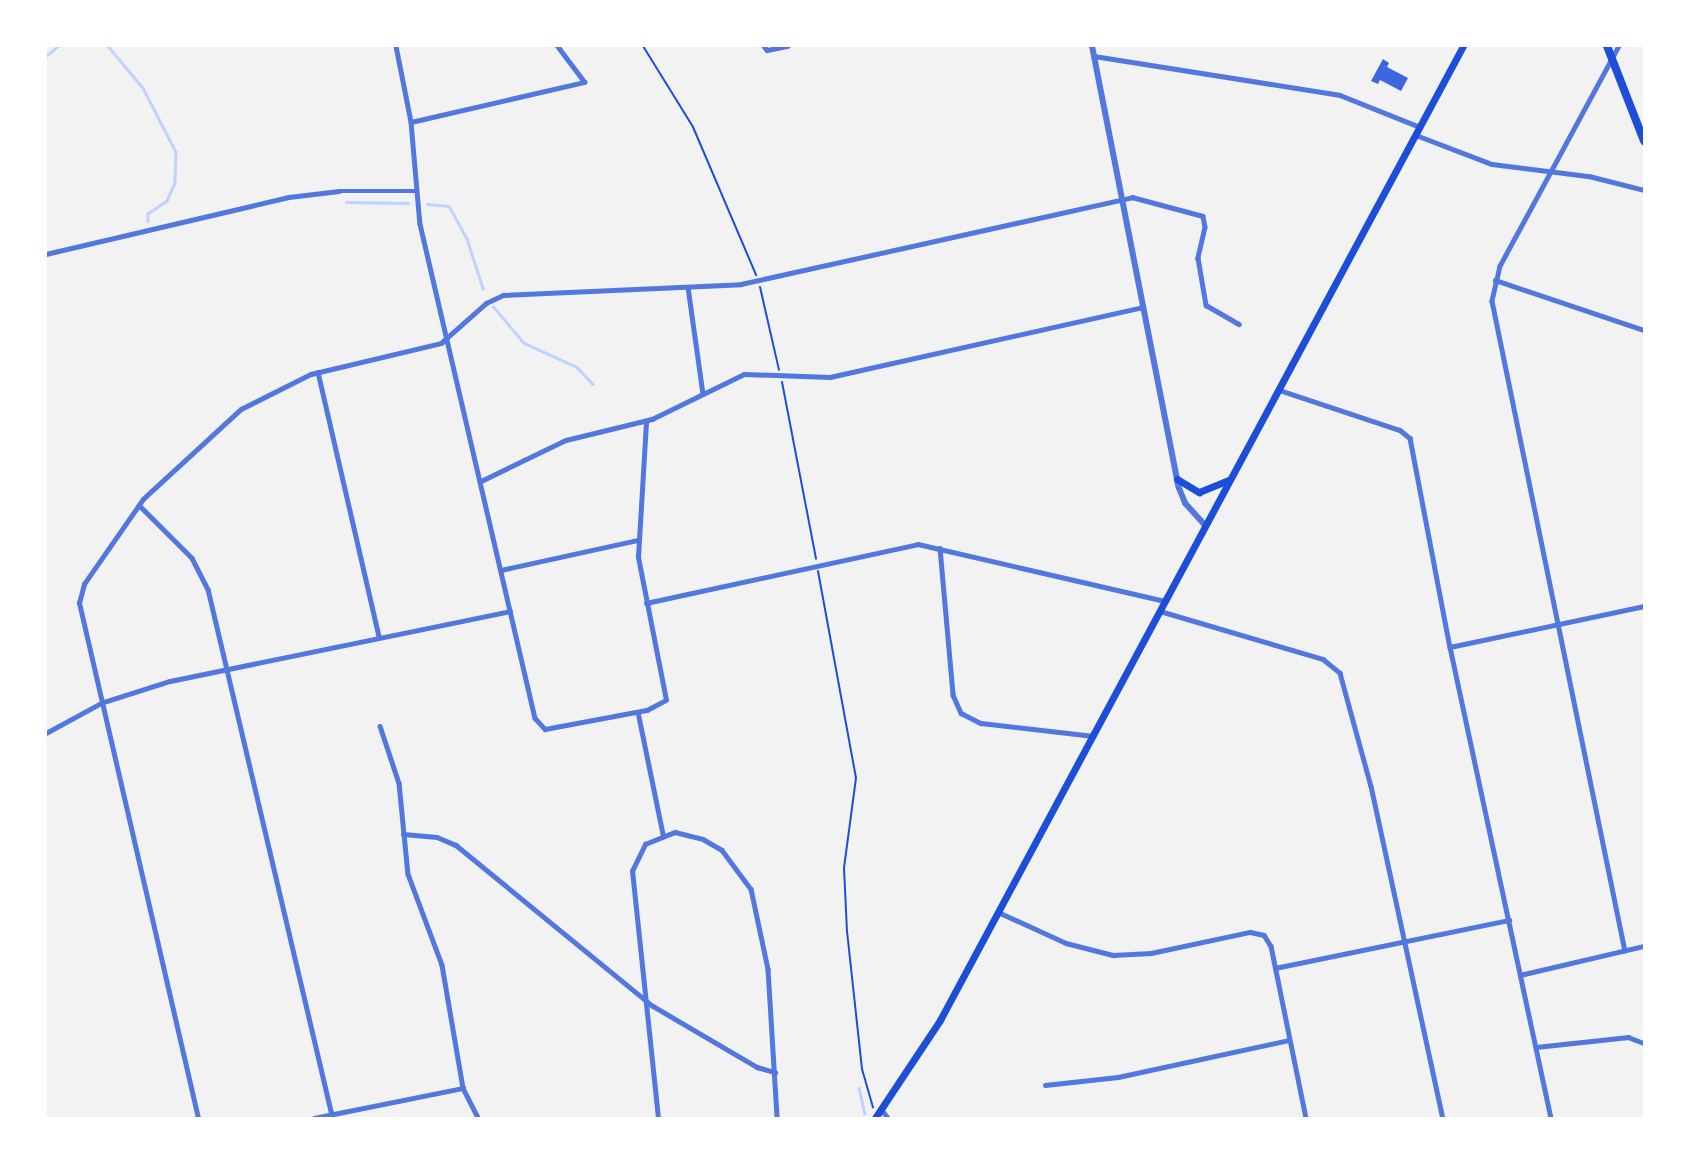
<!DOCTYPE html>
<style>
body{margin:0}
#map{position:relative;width:1690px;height:1164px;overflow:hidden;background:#f2f2f2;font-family:Montserrat,sans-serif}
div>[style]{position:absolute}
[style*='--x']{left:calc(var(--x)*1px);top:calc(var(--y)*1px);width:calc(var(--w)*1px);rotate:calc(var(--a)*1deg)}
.stream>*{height:2.5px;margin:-1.25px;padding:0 1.25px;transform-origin:1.25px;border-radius:1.25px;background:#bfd3fe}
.building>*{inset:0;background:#3d67dc}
.path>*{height:2px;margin:-1px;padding:0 1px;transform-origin:1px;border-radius:1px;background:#1d4ed8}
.minor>*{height:4.5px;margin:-2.25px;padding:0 2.25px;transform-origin:2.25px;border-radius:2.25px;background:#5277de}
.tertiary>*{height:6px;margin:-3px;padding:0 3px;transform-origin:3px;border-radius:3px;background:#5277de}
.secondary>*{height:7px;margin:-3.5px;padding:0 3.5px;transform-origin:3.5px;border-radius:3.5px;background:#1d4ed8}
.primary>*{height:8px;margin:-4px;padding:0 4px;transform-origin:4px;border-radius:4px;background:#1d4ed8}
span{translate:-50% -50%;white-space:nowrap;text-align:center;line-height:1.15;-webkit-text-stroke:6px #fff;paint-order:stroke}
.frame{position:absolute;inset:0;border:47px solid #fff;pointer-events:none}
</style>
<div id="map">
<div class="stream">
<div style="--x:108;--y:46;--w:55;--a:50.2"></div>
<div style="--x:143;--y:88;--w:72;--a:62.7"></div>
<div style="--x:176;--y:152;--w:31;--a:92"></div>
<div style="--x:175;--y:183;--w:20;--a:114"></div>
<div style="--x:167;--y:201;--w:23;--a:146"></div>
<div style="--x:148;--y:214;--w:7;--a:90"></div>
<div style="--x:46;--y:56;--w:16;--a:-40"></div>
<div style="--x:346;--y:202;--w:62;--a:0.9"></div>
<div style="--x:427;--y:204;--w:22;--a:5"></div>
<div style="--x:449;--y:206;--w:38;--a:61"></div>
<div style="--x:467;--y:239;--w:52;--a:71.9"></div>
<div style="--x:493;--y:306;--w:48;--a:50"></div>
<div style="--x:524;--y:343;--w:58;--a:24.4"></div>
<div style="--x:577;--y:367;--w:23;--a:47"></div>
<div style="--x:859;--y:1088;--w:26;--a:77"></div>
</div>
<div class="building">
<div style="clip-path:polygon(1383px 59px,1389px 63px,1387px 67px,1408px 78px,1401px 91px,1380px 80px,1378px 84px,1371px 81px)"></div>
</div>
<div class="path">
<div style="--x:643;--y:46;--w:95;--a:58.3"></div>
<div style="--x:693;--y:127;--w:161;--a:66.9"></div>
<div style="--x:760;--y:287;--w:85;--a:77.1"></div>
<div style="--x:782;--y:382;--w:180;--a:79.1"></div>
<div style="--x:818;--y:571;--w:210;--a:79.6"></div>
<div style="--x:856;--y:778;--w:91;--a:97.6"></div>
<div style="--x:844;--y:868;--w:63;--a:87.3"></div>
<div style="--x:847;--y:931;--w:139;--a:83.8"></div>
<div style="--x:862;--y:1069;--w:40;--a:74"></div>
</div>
<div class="minor">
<div style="--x:396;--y:46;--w:77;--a:78.8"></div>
<div style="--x:411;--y:122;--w:102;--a:85"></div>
<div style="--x:420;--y:224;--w:507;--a:76.9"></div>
<div style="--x:535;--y:718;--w:15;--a:48"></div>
<div style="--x:545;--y:729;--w:104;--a:-10.6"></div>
<div style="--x:647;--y:710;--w:21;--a:-28"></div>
<div style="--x:666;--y:700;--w:146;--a:-101.1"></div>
<div style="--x:638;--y:557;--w:136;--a:-86.6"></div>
<div style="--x:764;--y:46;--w:5;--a:53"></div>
<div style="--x:767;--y:50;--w:21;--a:-11"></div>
<div style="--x:1619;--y:46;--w:250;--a:118.4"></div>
<div style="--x:1500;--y:266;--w:36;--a:103"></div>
<div style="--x:1492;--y:301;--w:663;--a:78.44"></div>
<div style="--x:1094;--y:56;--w:249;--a:9"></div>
<div style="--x:1340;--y:95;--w:86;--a:21.8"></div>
<div style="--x:411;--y:122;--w:178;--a:-13"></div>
<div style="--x:584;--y:82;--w:45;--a:-126.9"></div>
<div style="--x:1416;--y:135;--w:81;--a:20.9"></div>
<div style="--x:1492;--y:164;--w:98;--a:7.1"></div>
<div style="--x:1589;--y:176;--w:57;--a:14.3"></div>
<div style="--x:46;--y:254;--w:250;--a:-13.2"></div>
<div style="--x:289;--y:197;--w:50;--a:-6.8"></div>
<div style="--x:339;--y:191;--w:77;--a:0"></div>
<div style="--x:1495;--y:280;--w:157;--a:18.6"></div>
<div style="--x:688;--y:287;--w:108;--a:82"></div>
<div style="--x:318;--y:372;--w:272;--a:77"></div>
<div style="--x:1279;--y:390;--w:127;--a:18.3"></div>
<div style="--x:1400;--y:430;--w:13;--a:39"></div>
<div style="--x:1410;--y:438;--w:213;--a:79.2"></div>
<div style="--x:1450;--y:647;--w:482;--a:77.9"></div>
<div style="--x:481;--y:481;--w:94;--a:-25.8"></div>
<div style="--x:566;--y:440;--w:89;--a:-13.7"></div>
<div style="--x:652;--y:419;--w:102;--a:-26.1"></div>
<div style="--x:744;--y:374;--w:86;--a:2"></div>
<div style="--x:830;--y:377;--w:321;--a:-12.6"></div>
<div style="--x:139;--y:505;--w:75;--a:45"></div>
<div style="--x:192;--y:558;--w:35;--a:63"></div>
<div style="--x:208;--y:589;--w:540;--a:76.74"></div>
<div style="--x:940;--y:548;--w:148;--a:84.9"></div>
<div style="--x:953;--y:695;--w:20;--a:66"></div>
<div style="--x:961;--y:713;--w:22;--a:27"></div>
<div style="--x:981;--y:723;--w:113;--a:6.6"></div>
<div style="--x:501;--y:570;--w:140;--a:-12.4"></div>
<div style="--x:646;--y:603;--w:278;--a:-12.2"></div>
<div style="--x:918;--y:544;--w:253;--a:13"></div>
<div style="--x:1160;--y:611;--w:170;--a:16.4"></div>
<div style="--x:1323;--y:659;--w:22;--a:39"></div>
<div style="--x:1340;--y:673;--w:117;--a:74.7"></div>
<div style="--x:1371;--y:786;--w:340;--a:77.8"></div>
<div style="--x:1450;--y:647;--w:198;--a:-11.9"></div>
<div style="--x:638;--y:712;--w:125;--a:78.4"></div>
<div style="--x:380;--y:726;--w:60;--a:71.6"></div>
<div style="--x:399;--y:783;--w:91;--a:84.4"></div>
<div style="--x:408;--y:874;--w:97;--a:69.5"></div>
<div style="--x:442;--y:965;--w:125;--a:80.3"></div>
<div style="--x:463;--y:1088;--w:34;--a:63"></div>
<div style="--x:46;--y:733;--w:63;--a:-28.6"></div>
<div style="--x:101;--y:703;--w:72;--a:-17.7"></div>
<div style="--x:170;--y:681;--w:347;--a:-11.6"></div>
<div style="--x:403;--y:834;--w:34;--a:5"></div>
<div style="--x:437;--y:837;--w:21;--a:23"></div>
<div style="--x:456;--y:845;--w:254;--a:39.3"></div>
<div style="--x:653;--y:1006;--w:121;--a:30.4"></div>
<div style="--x:757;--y:1067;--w:19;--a:16"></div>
<div style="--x:998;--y:912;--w:75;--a:24.5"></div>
<div style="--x:1066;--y:943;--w:49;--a:14.3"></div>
<div style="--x:1113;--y:955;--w:38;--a:-3"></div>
<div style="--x:1151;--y:953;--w:101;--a:-12"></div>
<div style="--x:1250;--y:932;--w:14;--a:12"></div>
<div style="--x:1264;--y:935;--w:13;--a:58"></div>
<div style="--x:1271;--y:946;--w:176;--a:78.5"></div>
<div style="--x:1275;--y:968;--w:239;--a:-11.6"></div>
<div style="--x:1520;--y:975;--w:127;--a:-13.2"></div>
<div style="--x:1536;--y:1047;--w:93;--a:-6.2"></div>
<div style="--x:1628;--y:1037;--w:17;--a:21"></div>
<div style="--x:1045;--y:1085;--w:73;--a:-6.3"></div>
<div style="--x:1118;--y:1077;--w:175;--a:-12.2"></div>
<div style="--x:882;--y:1110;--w:10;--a:53"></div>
<div style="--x:198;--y:1118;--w:529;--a:-103.01"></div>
<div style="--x:79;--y:603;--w:20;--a:-75"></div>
<div style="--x:84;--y:584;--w:103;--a:-55.2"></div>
<div style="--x:143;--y:499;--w:133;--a:-42.6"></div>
<div style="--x:241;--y:409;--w:78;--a:-26.6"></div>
<div style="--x:311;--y:374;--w:134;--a:-13.4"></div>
<div style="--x:441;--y:343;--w:60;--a:-41.6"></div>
<div style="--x:486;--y:303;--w:19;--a:-25"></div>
<div style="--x:503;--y:295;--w:238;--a:-2.6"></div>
<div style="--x:741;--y:284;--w:401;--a:-12.5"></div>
<div style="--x:1132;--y:197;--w:73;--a:15"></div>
<div style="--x:1203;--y:216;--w:11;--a:80"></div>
<div style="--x:1205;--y:227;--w:32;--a:103"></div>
<div style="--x:1198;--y:258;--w:48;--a:80.3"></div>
<div style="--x:1206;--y:305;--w:38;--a:30"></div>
<div style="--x:314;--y:1118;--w:152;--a:-11.4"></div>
<div style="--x:658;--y:1118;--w:248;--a:-96"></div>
<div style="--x:632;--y:871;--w:30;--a:-64"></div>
<div style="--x:645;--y:844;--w:32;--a:-22"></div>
<div style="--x:675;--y:832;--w:29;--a:14"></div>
<div style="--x:703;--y:839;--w:22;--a:30"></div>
<div style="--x:722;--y:850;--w:49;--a:53.4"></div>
<div style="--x:751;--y:889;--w:82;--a:78"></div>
<div style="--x:768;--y:969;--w:149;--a:86.5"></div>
</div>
<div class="tertiary">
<div style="--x:1092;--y:46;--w:450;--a:78.9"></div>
<div style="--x:1179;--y:488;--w:16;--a:68"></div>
<div style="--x:1185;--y:503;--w:31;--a:48"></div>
</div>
<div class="secondary">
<div style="--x:1177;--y:479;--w:26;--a:31"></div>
<div style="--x:1199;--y:492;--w:32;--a:-22"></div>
<div style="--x:875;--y:1118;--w:118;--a:-56.4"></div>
<div style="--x:940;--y:1020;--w:1106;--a:-61.77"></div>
</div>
<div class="primary">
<div style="--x:1607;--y:46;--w:102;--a:68.7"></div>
</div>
<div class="frame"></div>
</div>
